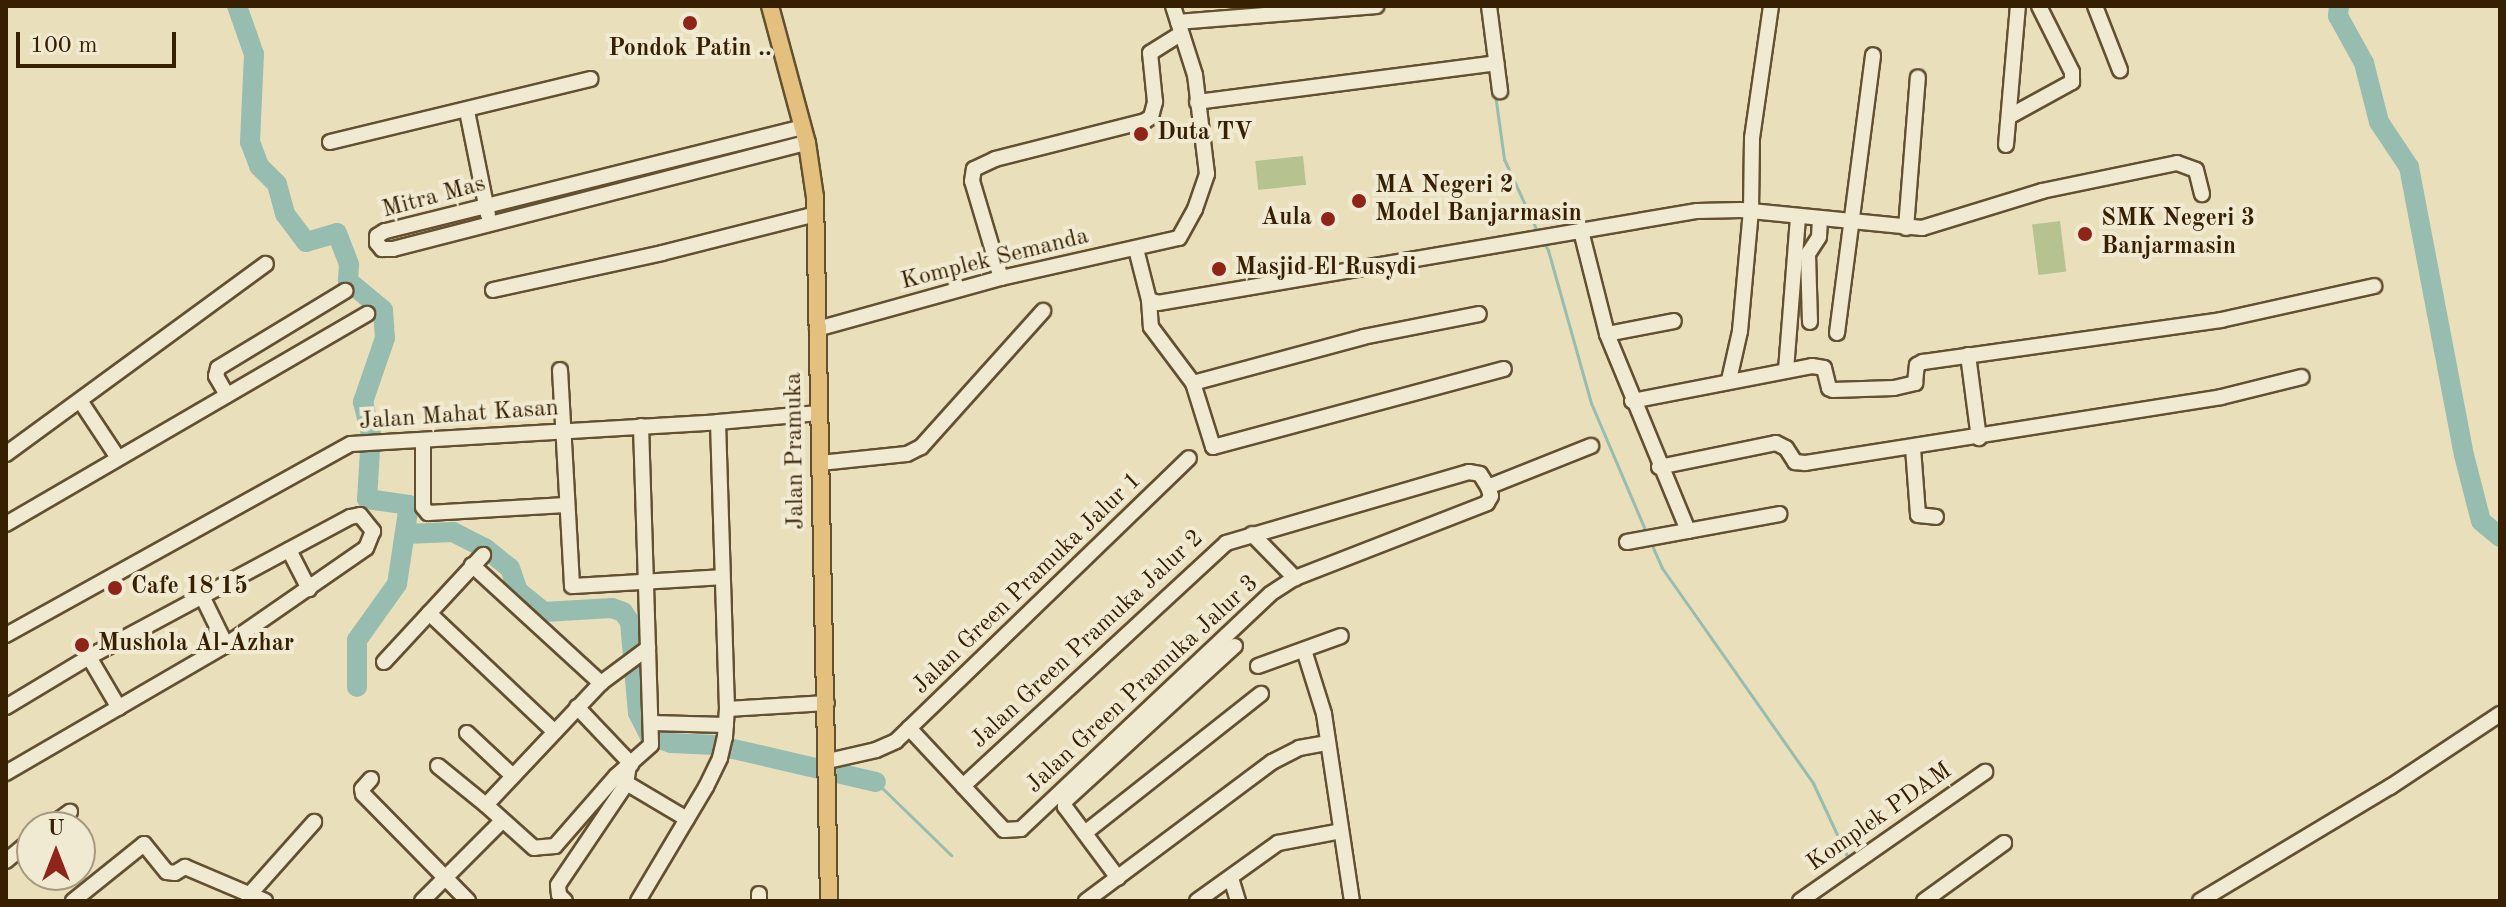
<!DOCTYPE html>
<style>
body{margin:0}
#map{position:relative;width:2506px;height:907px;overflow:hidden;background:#e9dfbb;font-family:"Old Standard TT",serif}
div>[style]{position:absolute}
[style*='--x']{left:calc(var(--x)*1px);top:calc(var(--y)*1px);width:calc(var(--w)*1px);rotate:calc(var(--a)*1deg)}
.green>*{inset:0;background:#b6c290;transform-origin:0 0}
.stream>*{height:3px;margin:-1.5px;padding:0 1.5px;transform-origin:1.5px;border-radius:1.5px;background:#97bdb0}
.river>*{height:20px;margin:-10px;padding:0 10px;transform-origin:10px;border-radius:10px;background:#97bdb0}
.roads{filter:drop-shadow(2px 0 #635030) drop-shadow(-2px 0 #635030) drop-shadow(0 2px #635030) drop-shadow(0 -2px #635030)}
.minor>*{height:14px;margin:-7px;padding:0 7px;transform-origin:7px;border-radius:7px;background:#f1ead3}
.major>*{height:16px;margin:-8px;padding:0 8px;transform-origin:8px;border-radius:8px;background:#e4c07e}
.dots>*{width:22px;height:22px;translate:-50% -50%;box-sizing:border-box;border:4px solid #f1ead3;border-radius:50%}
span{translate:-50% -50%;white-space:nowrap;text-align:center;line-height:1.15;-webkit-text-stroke:8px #f1ead3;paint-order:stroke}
.poi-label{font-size:24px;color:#362001;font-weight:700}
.left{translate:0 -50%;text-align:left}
.right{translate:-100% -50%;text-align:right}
.street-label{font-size:24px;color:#362001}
.frame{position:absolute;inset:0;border:8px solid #362001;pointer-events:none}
.north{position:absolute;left:16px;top:811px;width:80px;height:80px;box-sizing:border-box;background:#f1ead3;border:2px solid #a6997f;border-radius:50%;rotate:0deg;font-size:22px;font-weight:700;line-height:32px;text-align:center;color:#362001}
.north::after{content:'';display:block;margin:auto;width:28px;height:36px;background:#8f2418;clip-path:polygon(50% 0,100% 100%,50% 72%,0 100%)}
.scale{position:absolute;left:16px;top:32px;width:160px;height:36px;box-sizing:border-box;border:4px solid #362001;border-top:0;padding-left:10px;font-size:24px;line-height:28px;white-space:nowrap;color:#362001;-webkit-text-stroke:6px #f1ead3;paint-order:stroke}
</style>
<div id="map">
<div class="green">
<div style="left:1303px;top:156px;width:29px;height:48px;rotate:84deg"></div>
<div style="left:2060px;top:221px;width:51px;height:28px;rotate:83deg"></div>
</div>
<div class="stream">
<div style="--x:1481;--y:6;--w:30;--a:81"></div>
<div style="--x:1495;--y:94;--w:66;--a:82.1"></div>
<div style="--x:1504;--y:159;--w:84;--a:65.3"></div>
<div style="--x:1543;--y:241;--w:10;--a:61"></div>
<div style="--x:1548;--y:250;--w:159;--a:74.3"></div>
<div style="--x:1591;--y:403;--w:142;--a:66.9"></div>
<div style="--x:1650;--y:541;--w:30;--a:66"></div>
<div style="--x:1662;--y:568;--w:263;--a:54.9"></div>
<div style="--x:1813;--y:783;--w:81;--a:65"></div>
<div style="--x:876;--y:782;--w:105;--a:44.2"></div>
</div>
<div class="river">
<div style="--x:237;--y:6;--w:51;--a:70.5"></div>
<div style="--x:254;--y:54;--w:88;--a:92.6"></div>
<div style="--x:250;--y:142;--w:26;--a:69"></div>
<div style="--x:259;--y:166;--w:25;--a:45"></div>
<div style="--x:277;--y:184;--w:31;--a:75"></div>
<div style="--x:285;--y:214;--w:35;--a:53"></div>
<div style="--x:306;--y:242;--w:32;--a:-16"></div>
<div style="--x:337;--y:233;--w:34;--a:69"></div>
<div style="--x:349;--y:265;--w:16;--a:94"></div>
<div style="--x:348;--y:281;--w:45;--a:39.6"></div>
<div style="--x:383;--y:310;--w:28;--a:86"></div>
<div style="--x:385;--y:338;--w:68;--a:109"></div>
<div style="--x:363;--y:402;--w:33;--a:76"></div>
<div style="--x:371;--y:434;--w:65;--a:93.5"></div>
<div style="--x:367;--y:499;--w:42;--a:8.1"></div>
<div style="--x:409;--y:505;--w:80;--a:98.6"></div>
<div style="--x:397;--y:584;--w:69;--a:125.5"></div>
<div style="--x:357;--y:640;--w:47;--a:90"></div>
<div style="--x:2339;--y:6;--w:10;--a:96"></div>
<div style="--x:2338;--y:16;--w:54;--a:61"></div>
<div style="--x:2364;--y:63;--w:61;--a:75.7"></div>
<div style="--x:2379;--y:122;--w:54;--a:56.3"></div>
<div style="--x:2409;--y:167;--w:293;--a:79.2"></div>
<div style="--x:2464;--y:455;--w:68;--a:75.6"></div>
<div style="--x:2481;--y:521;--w:25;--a:40"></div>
<div style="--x:406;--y:534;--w:47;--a:-2.4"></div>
<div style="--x:453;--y:532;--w:36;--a:27"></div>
<div style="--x:485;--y:548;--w:32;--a:39"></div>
<div style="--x:510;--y:568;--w:24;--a:71"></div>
<div style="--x:518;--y:591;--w:33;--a:39"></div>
<div style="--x:544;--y:612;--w:68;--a:-3.4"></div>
<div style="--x:612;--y:608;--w:12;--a:20"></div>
<div style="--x:623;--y:612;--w:12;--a:55"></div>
<div style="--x:630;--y:622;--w:91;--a:85"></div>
<div style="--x:638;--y:713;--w:25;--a:63"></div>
<div style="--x:649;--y:735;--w:23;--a:20"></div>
<div style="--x:671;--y:743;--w:45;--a:2.5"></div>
<div style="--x:716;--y:745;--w:164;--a:13"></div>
</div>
<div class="roads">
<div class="minor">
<div style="--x:1489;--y:6;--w:86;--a:82.6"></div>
<div style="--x:2095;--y:6;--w:69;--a:68.7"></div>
<div style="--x:1178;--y:22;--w:199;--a:-4.6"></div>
<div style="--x:1197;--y:102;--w:302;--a:-7.4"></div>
<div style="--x:467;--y:111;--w:106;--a:78.6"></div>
<div style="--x:2010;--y:116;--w:71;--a:-28.7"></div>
<div style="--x:2072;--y:82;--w:10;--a:-90"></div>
<div style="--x:2072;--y:72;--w:74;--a:-116.6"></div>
<div style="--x:803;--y:127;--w:431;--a:166"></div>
<div style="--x:385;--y:231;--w:9;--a:148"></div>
<div style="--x:377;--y:236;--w:7;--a:90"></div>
<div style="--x:377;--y:243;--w:8;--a:50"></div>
<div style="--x:382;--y:249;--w:11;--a:0"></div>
<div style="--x:393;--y:249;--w:427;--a:-14.4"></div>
<div style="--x:330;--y:142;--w:268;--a:-13.6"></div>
<div style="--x:2006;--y:145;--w:140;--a:-85.1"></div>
<div style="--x:1906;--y:228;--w:151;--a:-85.5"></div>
<div style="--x:1581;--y:231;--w:106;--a:75.8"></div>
<div style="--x:1607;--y:334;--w:213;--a:67.6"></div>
<div style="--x:1136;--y:249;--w:53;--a:75.7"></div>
<div style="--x:1149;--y:300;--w:9;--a:18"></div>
<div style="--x:1158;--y:303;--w:547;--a:-9.69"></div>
<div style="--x:1697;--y:211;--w:44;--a:-1.3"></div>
<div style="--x:1741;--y:210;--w:182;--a:5.7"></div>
<div style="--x:1922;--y:228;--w:126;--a:-17.1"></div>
<div style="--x:2042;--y:191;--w:138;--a:-11.7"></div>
<div style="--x:2177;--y:163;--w:20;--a:20"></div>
<div style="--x:2196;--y:170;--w:25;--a:76"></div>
<div style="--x:1001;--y:278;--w:101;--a:-106.6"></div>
<div style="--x:972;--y:181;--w:12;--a:-81"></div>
<div style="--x:974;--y:169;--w:23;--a:-25"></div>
<div style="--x:995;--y:159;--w:155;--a:-14.2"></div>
<div style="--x:1145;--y:121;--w:7;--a:-34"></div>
<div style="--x:1151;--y:117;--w:16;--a:-75"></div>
<div style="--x:1155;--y:102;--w:49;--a:-95.8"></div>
<div style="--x:1150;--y:53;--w:36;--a:-32"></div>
<div style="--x:493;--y:290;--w:173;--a:-12.3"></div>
<div style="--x:662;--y:253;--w:159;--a:-14.2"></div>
<div style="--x:1149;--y:300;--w:27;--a:86"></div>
<div style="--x:1151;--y:327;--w:70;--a:53.1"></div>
<div style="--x:1193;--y:383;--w:67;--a:72.6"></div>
<div style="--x:1213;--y:447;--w:301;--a:-15"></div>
<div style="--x:1810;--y:322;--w:68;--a:-91.7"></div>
<div style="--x:1808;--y:254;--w:20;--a:-57"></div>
<div style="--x:1819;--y:237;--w:19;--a:-87"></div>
<div style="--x:817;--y:329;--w:191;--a:-15.5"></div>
<div style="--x:1001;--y:278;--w:182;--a:-12.7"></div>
<div style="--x:1179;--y:238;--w:33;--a:-61"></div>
<div style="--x:1195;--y:209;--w:37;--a:-71"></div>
<div style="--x:1207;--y:174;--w:100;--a:-96.9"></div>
<div style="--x:1195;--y:75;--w:72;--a:-107.7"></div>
<div style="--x:1837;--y:333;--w:280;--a:-82.6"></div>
<div style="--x:1607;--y:334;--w:68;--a:-11"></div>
<div style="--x:1968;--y:355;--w:84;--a:82.5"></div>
<div style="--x:560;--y:370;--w:216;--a:86.8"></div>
<div style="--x:572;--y:586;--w:150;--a:-3.4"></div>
<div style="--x:1786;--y:370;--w:154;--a:-85.5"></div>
<div style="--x:1729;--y:380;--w:50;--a:-77.3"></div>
<div style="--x:1740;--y:331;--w:121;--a:-84.8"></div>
<div style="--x:1751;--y:211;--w:73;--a:-89.2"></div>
<div style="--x:1752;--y:138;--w:133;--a:-81.8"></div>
<div style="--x:1193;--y:383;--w:176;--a:-15.1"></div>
<div style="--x:1363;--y:337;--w:118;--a:-11.2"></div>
<div style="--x:227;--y:395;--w:22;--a:-120"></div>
<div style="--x:216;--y:376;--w:8;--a:-76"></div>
<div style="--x:218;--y:368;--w:149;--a:-31.2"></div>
<div style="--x:1632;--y:401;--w:183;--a:-11"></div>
<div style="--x:1812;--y:366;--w:12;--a:9"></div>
<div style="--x:1824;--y:368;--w:21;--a:76"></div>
<div style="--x:1829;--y:388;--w:4;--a:27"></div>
<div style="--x:1833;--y:390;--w:61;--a:-1.9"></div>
<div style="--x:1894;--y:388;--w:22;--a:-13"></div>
<div style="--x:1915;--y:383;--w:18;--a:-84"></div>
<div style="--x:1917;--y:365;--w:7;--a:-27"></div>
<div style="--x:1923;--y:362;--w:301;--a:-8"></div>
<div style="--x:2221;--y:320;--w:157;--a:-12.5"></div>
<div style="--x:81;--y:402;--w:67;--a:56.5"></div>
<div style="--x:641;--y:426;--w:222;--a:88.2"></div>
<div style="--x:423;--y:440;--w:67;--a:90"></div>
<div style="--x:423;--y:507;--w:8;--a:50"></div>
<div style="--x:428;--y:513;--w:138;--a:-3.3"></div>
<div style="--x:1913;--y:448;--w:67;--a:85.7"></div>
<div style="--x:1918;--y:515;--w:18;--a:6"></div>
<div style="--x:6;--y:454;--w:322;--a:-36.2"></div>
<div style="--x:820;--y:463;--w:87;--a:-5.9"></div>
<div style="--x:907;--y:454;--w:16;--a:-27"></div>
<div style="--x:921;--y:447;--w:183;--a:-48.1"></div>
<div style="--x:1659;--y:467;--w:119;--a:-11.6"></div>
<div style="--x:1776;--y:443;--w:11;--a:27"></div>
<div style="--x:1786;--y:448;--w:17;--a:57"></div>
<div style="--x:1795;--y:462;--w:10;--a:6"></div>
<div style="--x:1805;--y:463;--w:421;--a:-9"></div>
<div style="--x:2221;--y:397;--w:83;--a:-13.9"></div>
<div style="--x:6;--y:524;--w:418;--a:-30.2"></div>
<div style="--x:1252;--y:534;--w:62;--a:45.7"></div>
<div style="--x:1627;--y:542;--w:155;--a:-10.4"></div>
<div style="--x:289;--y:550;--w:44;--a:62.9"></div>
<div style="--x:472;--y:565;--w:175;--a:42.5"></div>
<div style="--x:202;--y:596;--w:55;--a:63.9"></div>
<div style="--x:429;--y:613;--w:173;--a:43.4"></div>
<div style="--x:6;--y:635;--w:394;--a:-29"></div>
<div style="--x:351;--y:444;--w:368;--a:-3.4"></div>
<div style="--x:718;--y:422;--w:101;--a:-5.1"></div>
<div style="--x:648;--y:648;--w:97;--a:88.2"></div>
<div style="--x:651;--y:745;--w:47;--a:138.5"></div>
<div style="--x:616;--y:776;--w:93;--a:131.1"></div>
<div style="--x:555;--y:846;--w:21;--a:175"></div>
<div style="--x:534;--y:848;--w:64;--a:-138.1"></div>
<div style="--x:486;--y:805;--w:168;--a:-46.7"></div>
<div style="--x:601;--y:683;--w:59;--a:-36.7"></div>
<div style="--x:1304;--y:650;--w:67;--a:72.6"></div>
<div style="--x:1324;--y:714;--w:189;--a:81.5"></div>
<div style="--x:89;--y:657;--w:59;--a:59.5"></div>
<div style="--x:384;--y:662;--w:146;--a:-47.2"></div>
<div style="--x:1258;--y:666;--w:88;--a:-19.9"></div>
<div style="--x:6;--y:707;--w:97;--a:-31.1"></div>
<div style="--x:89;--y:657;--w:296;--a:-28.2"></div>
<div style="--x:350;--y:517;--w:10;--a:-11"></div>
<div style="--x:360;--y:515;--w:21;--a:51"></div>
<div style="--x:373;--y:531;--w:18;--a:112"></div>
<div style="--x:366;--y:548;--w:170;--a:145.3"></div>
<div style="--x:226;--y:645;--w:255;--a:149.8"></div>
<div style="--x:577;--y:707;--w:79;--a:46.5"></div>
<div style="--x:727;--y:709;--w:100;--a:-3.4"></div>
<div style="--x:652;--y:723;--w:74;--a:1.5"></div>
<div style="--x:909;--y:728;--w:79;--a:47"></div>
<div style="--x:963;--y:786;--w:358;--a:-42.7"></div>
<div style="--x:1226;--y:543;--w:253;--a:-16.3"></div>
<div style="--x:1469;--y:472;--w:11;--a:10"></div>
<div style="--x:1480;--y:474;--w:15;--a:58"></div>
<div style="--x:1488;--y:487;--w:111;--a:-21.7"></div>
<div style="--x:467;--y:733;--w:63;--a:43.1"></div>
<div style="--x:828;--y:761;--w:49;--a:-12.9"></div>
<div style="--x:876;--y:750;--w:22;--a:-24"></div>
<div style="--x:896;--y:741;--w:407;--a:-44"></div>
<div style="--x:438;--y:766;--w:62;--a:39.1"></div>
<div style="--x:618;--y:778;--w:80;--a:30.7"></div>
<div style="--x:371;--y:779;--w:13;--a:132"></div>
<div style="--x:362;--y:789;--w:5;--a:79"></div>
<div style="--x:363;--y:794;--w:150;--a:45.5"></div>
<div style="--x:963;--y:786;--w:60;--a:47"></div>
<div style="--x:1004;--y:830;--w:17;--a:-3"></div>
<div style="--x:1021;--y:829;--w:342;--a:-43.3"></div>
<div style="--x:1270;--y:594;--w:30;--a:-33"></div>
<div style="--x:1295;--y:578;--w:206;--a:-21.3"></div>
<div style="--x:1487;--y:503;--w:8;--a:-60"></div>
<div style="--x:1491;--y:496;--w:9;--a:-108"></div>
<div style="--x:49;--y:827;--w:26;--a:-36"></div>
<div style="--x:1086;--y:832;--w:223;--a:-38.3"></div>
<div style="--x:6;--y:861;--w:34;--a:-40"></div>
<div style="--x:1118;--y:878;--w:89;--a:-126.7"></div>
<div style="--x:1065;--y:807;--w:6;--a:-90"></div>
<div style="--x:1065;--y:801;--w:230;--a:-42.4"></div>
<div style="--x:1231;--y:878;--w:24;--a:73"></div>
<div style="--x:759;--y:894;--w:7;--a:90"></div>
<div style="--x:249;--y:895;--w:98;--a:-48.3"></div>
<div style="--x:73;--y:901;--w:91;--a:-38.8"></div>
<div style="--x:144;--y:844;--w:36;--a:51"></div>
<div style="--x:167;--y:872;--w:8;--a:7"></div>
<div style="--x:175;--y:873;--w:12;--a:-31"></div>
<div style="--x:185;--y:867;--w:87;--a:23"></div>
<div style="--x:422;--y:901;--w:112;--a:-45"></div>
<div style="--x:565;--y:901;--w:8;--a:-135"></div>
<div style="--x:559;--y:895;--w:10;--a:-96"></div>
<div style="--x:558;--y:885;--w:122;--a:-56"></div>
<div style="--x:626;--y:784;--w:18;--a:-81"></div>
<div style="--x:638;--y:901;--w:133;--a:-59.2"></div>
<div style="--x:706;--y:787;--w:32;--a:-64"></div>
<div style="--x:720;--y:758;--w:22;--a:-77"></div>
<div style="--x:725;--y:737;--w:28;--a:-86"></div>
<div style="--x:727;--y:709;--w:287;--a:-91.8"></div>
<div style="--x:1086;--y:901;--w:232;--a:-36.8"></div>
<div style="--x:1272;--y:762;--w:30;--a:-27"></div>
<div style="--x:1299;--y:748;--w:29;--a:-10"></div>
<div style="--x:1197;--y:901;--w:100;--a:-35.6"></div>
<div style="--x:1278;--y:843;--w:64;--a:-10.8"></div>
<div style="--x:1800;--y:901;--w:226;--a:-34.9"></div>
<div style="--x:1924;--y:901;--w:99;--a:-35.9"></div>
<div style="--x:2200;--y:901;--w:222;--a:-31"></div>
<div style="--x:2390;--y:787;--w:132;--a:-33.6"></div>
</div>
<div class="major">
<div style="--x:770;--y:6;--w:142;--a:74.9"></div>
<div style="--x:807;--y:143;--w:55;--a:81.6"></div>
<div style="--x:815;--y:197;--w:704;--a:88.86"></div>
</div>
</div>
<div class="dots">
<div style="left:690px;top:23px;background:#8f2418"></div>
<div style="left:1141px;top:134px;background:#8f2418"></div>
<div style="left:1359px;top:201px;background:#8f2418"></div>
<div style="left:1328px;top:219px;background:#8f2418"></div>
<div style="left:2085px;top:234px;background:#8f2418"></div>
<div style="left:1219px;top:269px;background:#8f2418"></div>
<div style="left:115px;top:588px;background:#8f2418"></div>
<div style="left:82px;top:645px;background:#8f2418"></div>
</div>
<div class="poi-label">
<span style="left:690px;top:50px">Pondok Patin ..</span>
<span class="left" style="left:1157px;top:134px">Duta TV</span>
<span class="left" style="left:1375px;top:201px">MA Negeri 2<br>Model Banjarmasin</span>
<span class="right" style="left:1312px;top:219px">Aula</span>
<span class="left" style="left:2101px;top:234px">SMK Negeri 3<br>Banjarmasin</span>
<span class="left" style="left:1235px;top:269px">Masjid El Rusydi</span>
<span class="left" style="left:131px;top:588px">Cafe 18 15</span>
<span class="left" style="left:98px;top:645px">Mushola Al-Azhar</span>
</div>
<div class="street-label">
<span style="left:434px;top:198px;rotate:-15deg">Mitra Mas</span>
<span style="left:995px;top:260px;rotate:-14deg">Komplek Semanda</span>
<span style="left:459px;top:416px;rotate:-4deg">Jalan Mahat Kasan</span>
<span style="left:796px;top:451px;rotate:-91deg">Jalan Pramuka</span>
<span style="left:1028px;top:584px;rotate:-44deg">Jalan Green Pramuka Jalur 1</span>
<span style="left:1088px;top:640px;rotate:-43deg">Jalan Green Pramuka Jalur 2</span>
<span style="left:1143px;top:685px;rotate:-43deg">Jalan Green Pramuka Jalur 3</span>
<span style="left:1880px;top:818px;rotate:-35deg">Komplek PDAM</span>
</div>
<div class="frame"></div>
<div class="north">U</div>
<div class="scale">100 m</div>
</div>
